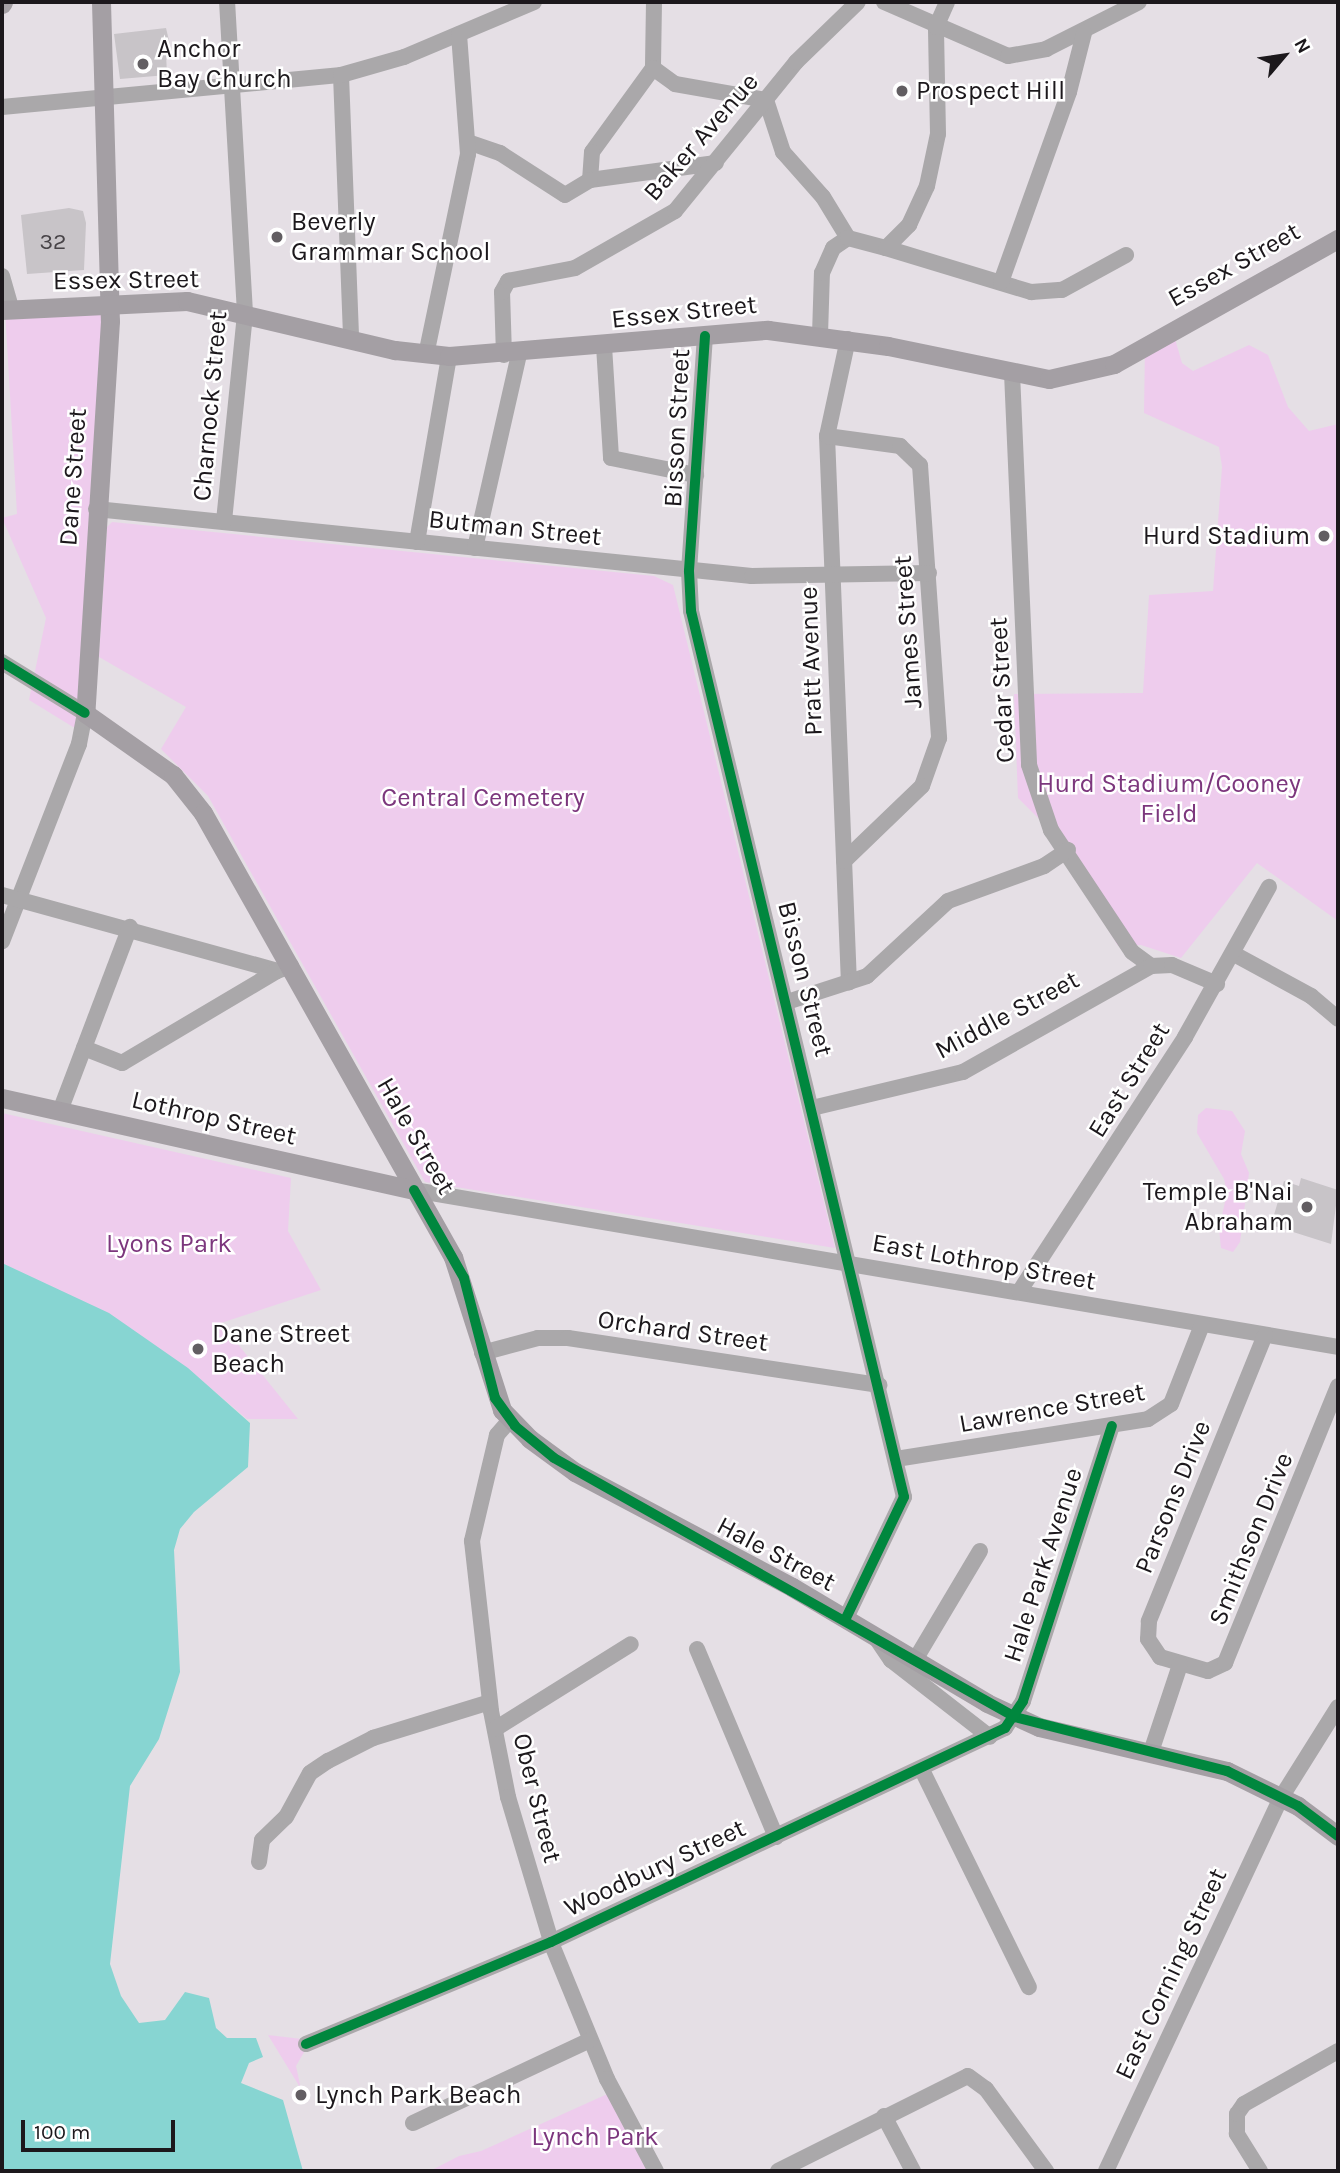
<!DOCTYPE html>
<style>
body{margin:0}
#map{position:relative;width:1340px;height:2173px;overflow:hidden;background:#e5dfe5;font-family:Karla,sans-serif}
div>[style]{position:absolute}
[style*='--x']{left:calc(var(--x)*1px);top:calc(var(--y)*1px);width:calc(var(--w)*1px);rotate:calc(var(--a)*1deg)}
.green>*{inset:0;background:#eecced}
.water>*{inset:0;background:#87d5d2}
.building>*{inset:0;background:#c8c4c8}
.minor>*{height:16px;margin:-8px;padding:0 8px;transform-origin:8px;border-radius:8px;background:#aaa8aa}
.major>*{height:19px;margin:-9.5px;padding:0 9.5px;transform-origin:9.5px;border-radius:9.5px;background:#a49fa4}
.cycleway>*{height:10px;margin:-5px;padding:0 5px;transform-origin:5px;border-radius:5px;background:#00873e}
.dots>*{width:19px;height:19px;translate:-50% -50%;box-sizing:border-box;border:4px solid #fff;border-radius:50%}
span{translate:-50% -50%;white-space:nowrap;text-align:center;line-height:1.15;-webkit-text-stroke:5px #fff;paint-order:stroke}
.number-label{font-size:23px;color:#474347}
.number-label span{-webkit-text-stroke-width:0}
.poi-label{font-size:26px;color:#1c181c}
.left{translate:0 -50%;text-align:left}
.right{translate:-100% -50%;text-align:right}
.street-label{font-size:26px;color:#1c181c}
.park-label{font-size:26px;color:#7c367d}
.frame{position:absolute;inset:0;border:4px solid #1c181c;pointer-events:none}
.north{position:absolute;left:1249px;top:21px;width:70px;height:70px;-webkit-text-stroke:5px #fff;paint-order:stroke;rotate:61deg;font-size:19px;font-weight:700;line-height:28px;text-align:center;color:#1c181c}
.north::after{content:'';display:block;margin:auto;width:24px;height:32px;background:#1c181c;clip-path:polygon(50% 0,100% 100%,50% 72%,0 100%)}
.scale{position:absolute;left:21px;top:2120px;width:154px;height:32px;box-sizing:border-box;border:4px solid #1c181c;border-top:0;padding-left:9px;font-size:21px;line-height:24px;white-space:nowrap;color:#1c181c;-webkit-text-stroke:5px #fff;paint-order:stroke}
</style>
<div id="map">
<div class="green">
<div style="clip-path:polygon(5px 310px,110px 310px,78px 730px,29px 700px,46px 618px,2px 518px,17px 514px)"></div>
<div style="clip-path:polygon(1173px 332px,1182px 363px,1193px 371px,1249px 345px,1268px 355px,1288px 407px,1309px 431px,1338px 424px,1338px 921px,1257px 863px,1181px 958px,1141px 945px,1118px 946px,1093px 904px,1076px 856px,1018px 798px,1014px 694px,1143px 693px,1149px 595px,1213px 591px,1222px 467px,1219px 447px,1144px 413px,1145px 345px)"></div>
<div style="clip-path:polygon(112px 522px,654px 576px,673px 585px,835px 1248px,425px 1182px,208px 796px,161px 749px,186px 707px,99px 657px,107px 527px)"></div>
<div style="clip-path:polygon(1206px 1108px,1232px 1111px,1245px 1131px,1241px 1154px,1249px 1173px,1240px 1242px,1233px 1252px,1221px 1248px,1219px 1229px,1227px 1193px,1224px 1179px,1197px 1133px,1198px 1115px)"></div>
<div style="clip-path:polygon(2px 1113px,291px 1178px,288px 1231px,321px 1290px,221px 1323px,298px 1419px,247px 1419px,187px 1368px,109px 1314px,2px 1263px)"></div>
<div style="clip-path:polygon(268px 2035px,302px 2039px,307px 2047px,296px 2066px,301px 2089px)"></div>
<div style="clip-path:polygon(614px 2091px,656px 2171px,430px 2171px,459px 2156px,481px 2151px)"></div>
</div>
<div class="water">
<div style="clip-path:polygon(2px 1263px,109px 1313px,188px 1368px,250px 1423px,248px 1467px,194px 1512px,180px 1529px,174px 1550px,180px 1672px,159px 1739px,130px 1786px,110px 1964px,121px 1996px,139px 2023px,165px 2020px,185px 1992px,209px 1998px,216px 2028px,227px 2038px,256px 2038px,263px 2057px,249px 2063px,241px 2083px,283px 2100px,303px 2171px,2px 2171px)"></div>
</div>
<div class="building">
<div style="clip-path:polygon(166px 28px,172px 53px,166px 53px,167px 75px,120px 79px,114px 34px)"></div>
<div style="clip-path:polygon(69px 208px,83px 211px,86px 223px,84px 270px,27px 274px,21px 215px)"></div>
<div style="clip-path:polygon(1301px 1178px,1338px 1190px,1331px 1244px,1271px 1225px,1284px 1181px,1299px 1186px)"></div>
</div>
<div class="minor">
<div style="--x:654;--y:2;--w:66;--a:90.9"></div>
<div style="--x:653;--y:68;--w:104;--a:126"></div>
<div style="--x:592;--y:152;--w:28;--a:94"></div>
<div style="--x:590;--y:180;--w:127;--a:-7.7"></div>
<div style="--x:884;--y:2;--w:135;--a:23.5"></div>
<div style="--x:1008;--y:56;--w:39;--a:-10"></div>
<div style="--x:1046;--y:49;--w:104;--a:-26.8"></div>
<div style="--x:653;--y:68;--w:27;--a:36"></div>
<div style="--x:675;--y:84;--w:92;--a:10"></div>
<div style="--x:766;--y:100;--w:55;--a:71.9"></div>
<div style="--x:783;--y:152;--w:60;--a:48.4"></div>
<div style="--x:823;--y:197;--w:48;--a:58.6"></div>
<div style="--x:341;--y:75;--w:265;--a:87.8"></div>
<div style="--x:2;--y:107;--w:341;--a:-5.4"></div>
<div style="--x:341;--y:75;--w:66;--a:-15.9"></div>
<div style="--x:404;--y:57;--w:141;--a:-22.9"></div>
<div style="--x:468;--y:142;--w:34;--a:19"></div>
<div style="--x:500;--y:153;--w:77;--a:32.9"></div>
<div style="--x:565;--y:195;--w:29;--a:-31"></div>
<div style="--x:886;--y:248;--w:152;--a:16.9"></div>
<div style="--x:1031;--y:292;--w:31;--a:-4"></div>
<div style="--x:1062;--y:290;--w:73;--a:-28.7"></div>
<div style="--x:2;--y:276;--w:35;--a:74"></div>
<div style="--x:1001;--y:282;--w:202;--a:-70.3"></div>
<div style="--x:1069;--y:92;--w:61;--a:-75.7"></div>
<div style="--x:820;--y:335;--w:62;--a:-88.2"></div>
<div style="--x:822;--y:273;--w:27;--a:-66"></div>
<div style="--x:833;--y:248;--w:18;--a:-34"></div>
<div style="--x:848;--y:238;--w:39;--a:15"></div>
<div style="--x:886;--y:248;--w:33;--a:-45"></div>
<div style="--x:909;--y:225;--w:43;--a:-65.2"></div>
<div style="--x:927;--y:186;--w:53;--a:-78.1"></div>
<div style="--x:938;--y:134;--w:107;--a:-91.1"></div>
<div style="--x:936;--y:27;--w:27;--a:-66"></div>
<div style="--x:705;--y:336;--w:236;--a:93.9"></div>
<div style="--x:689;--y:571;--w:40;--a:87.1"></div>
<div style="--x:691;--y:611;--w:911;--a:76.48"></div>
<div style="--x:904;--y:1497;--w:134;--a:115.6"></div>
<div style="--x:848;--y:339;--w:99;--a:102.2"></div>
<div style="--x:827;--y:436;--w:547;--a:87.7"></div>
<div style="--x:604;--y:346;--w:112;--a:86.4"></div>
<div style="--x:611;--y:458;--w:87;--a:11.3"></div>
<div style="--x:426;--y:355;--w:205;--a:-78.2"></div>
<div style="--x:468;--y:154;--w:120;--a:-94.3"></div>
<div style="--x:504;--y:355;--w:63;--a:-91.8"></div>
<div style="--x:502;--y:292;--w:13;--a:-61"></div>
<div style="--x:508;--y:281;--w:68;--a:-11"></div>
<div style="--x:575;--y:268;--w:115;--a:-29.7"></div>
<div style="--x:675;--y:211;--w:192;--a:-50.9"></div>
<div style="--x:796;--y:62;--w:86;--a:-44.1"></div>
<div style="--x:1012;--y:373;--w:392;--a:87.5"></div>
<div style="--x:1029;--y:765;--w:69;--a:71.3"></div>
<div style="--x:1051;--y:830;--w:146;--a:56.4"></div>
<div style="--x:1132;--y:952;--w:24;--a:36"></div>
<div style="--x:827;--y:436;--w:74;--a:7.8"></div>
<div style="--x:900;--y:446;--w:28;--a:44"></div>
<div style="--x:920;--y:465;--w:274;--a:86"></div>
<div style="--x:939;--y:738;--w:51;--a:109.5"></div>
<div style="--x:922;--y:786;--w:108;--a:136.1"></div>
<div style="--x:96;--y:509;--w:659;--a:5.83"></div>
<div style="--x:752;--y:576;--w:177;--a:-1"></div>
<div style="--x:224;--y:521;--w:209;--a:-84.2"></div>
<div style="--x:245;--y:313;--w:312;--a:-93.3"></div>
<div style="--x:417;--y:542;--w:189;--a:-80.2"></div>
<div style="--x:475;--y:548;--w:199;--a:-77.2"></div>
<div style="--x:2;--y:662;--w:97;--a:31.6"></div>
<div style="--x:85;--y:713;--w:32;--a:101"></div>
<div style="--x:79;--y:744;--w:212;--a:111.3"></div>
<div style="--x:2;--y:895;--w:285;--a:15.4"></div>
<div style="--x:277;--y:971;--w:15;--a:-20"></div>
<div style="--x:1234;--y:954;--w:88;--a:28.6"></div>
<div style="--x:1311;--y:996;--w:35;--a:40"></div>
<div style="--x:787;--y:1002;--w:84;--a:-18"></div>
<div style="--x:867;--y:976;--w:110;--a:-42.8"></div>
<div style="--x:948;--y:901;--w:102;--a:-20"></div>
<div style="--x:1044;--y:866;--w:29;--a:-34"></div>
<div style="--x:84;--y:1048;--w:41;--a:21.5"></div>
<div style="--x:122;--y:1063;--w:180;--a:-30.7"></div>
<div style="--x:812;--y:1108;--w:155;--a:-13.4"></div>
<div style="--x:963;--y:1072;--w:216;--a:-29.4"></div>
<div style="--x:1151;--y:966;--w:21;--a:-3"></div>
<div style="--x:1172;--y:965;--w:49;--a:22.9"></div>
<div style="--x:60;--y:1111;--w:197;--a:-69.2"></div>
<div style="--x:414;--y:1190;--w:937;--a:9.64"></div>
<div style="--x:1019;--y:1292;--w:304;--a:-56.9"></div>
<div style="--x:1185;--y:1037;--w:172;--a:-60.8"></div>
<div style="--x:1265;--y:1335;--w:309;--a:112.1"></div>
<div style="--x:1149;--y:1621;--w:18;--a:93"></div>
<div style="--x:1148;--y:1639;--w:22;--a:56"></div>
<div style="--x:1160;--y:1657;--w:50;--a:16.3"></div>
<div style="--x:1208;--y:1671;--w:19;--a:-25"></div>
<div style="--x:1225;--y:1663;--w:299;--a:-67.8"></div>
<div style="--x:482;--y:1353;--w:58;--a:-15"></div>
<div style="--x:538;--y:1338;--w:30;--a:0"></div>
<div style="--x:568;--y:1338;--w:315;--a:8.6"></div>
<div style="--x:510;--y:1420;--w:20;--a:131"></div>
<div style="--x:497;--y:1435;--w:109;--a:103.3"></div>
<div style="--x:472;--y:1541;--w:171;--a:83.6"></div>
<div style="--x:491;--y:1711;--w:88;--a:78.8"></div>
<div style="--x:508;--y:1797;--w:154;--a:73.4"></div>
<div style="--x:552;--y:1945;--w:145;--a:67.7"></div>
<div style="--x:607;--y:2079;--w:104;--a:62"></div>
<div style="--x:896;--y:1459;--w:255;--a:-9"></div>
<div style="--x:1148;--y:1419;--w:27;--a:-33"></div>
<div style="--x:1171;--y:1404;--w:85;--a:-68.6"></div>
<div style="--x:876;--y:1638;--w:27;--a:56"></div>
<div style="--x:891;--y:1660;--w:125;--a:37.9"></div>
<div style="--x:697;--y:1649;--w:204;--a:67.2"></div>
<div style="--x:915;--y:1660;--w:127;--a:-59.2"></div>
<div style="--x:495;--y:1729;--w:160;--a:-32"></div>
<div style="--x:1151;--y:1752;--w:92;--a:-71.6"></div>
<div style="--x:922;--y:1770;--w:242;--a:63.8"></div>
<div style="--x:259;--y:1862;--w:22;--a:-82"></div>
<div style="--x:262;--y:1840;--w:33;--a:-44"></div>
<div style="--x:286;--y:1817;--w:50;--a:-61.4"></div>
<div style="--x:310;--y:1773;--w:22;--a:-34"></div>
<div style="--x:328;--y:1761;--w:51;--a:-27.1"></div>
<div style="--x:373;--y:1738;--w:122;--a:-17.1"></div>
<div style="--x:306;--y:2044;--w:265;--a:-22.6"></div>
<div style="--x:551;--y:1942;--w:502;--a:-25.24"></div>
<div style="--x:1005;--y:1728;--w:32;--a:-56"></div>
<div style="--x:1023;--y:1701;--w:289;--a:-72.1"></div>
<div style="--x:884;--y:2116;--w:62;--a:62.2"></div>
<div style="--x:413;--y:2123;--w:195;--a:-25.1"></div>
<div style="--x:778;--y:2171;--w:212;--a:-26.6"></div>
<div style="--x:968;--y:2076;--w:22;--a:36"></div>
<div style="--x:986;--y:2089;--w:102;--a:53.8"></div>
<div style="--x:1106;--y:2171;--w:408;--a:-64.9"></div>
<div style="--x:1279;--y:1801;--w:111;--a:-57.9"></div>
<div style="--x:1260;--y:2171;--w:44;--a:-121.9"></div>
<div style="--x:1237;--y:2134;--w:20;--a:-90"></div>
<div style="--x:1237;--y:2114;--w:12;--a:-55"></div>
<div style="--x:1244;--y:2104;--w:108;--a:-29.4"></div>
</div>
<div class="major">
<div style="--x:101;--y:2;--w:319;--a:88.4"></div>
<div style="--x:110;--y:321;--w:393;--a:93.6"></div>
<div style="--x:85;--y:713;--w:108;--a:35.2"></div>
<div style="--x:173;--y:775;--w:48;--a:51.7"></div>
<div style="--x:203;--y:813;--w:510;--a:60.62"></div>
<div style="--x:453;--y:1257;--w:161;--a:72.2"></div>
<div style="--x:502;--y:1410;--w:40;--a:46"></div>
<div style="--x:530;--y:1439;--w:56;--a:36.3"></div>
<div style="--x:575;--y:1472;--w:246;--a:27.9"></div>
<div style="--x:792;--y:1587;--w:227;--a:30.7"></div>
<div style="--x:987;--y:1703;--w:57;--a:24.8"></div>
<div style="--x:1039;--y:1727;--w:193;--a:13.2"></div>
<div style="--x:1227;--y:1771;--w:79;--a:26.2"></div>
<div style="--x:1298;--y:1806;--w:50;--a:36.9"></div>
<div style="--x:2;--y:4;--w:2;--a:-63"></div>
<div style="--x:2;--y:310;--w:185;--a:-2.8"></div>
<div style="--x:187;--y:301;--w:214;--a:13.3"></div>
<div style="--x:395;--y:350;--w:54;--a:6.3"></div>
<div style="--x:449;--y:356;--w:320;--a:-4.7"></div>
<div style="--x:768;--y:330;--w:121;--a:7.6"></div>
<div style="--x:888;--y:346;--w:164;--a:11.6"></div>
<div style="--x:1049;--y:379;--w:67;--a:-13"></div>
<div style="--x:1114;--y:364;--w:257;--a:-29.2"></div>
<div style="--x:2;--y:1098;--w:422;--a:12.6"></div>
</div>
<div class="cycleway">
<div style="--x:705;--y:336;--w:236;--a:93.9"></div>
<div style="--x:689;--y:571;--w:40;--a:87.1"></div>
<div style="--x:691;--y:611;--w:911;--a:76.48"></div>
<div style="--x:904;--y:1497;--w:134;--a:115.6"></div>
<div style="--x:2;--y:662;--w:97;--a:31.6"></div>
<div style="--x:414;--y:1190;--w:101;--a:60.4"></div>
<div style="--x:464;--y:1278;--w:124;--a:75.5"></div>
<div style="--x:495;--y:1398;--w:34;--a:54"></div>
<div style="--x:515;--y:1426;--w:50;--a:39.4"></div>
<div style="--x:554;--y:1458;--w:529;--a:29.33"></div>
<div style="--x:1015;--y:1717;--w:219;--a:14.3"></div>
<div style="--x:1227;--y:1771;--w:79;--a:26.2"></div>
<div style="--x:1298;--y:1806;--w:50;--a:36.9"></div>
<div style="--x:306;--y:2044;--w:265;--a:-22.6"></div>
<div style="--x:551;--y:1942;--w:502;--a:-25.24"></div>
<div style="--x:1005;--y:1728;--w:32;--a:-56"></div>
<div style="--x:1023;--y:1701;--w:289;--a:-72.1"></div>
</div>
<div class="dots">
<div style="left:143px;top:64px;background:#625e62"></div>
<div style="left:902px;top:91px;background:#625e62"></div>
<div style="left:277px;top:237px;background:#625e62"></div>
<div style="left:1324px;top:536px;background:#625e62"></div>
<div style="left:1307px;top:1207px;background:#625e62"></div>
<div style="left:198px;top:1349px;background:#625e62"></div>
<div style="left:301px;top:2095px;background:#625e62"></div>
</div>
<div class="number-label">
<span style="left:53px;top:242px">32</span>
</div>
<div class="poi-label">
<span class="left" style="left:157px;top:64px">Anchor<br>Bay Church</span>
<span class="left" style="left:916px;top:91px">Prospect Hill</span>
<span class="left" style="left:291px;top:237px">Beverly<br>Grammar School</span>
<span class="right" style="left:1310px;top:536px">Hurd Stadium</span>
<span class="right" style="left:1293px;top:1207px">Temple B'Nai<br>Abraham</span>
<span class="left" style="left:212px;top:1349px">Dane Street<br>Beach</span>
<span class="left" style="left:315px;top:2095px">Lynch Park Beach</span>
</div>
<div class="street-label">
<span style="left:701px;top:137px;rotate:-49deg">Baker Avenue</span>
<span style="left:1234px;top:265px;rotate:-29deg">Essex Street</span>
<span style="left:126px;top:280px;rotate:-1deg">Essex Street</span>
<span style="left:684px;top:312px;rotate:-6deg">Essex Street</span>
<span style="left:210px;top:406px;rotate:-85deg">Charnock Street</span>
<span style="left:677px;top:428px;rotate:-87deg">Bisson Street</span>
<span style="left:73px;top:477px;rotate:-86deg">Dane Street</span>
<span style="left:515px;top:528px;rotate:6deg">Butman Street</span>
<span style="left:908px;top:632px;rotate:-94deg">James Street</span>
<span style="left:811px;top:661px;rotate:-92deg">Pratt Avenue</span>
<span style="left:1002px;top:690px;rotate:-93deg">Cedar Street</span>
<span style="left:805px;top:979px;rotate:76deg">Bisson Street</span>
<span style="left:1007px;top:1015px;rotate:-28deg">Middle Street</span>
<span style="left:1129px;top:1080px;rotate:-58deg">East Street</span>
<span style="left:214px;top:1118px;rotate:13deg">Lothrop Street</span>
<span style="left:416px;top:1136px;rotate:60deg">Hale Street</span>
<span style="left:984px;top:1262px;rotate:10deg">East Lothrop Street</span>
<span style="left:683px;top:1331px;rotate:8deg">Orchard Street</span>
<span style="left:1052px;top:1408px;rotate:-10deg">Lawrence Street</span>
<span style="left:1173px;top:1497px;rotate:-68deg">Parsons Drive</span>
<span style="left:1251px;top:1539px;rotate:-68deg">Smithson Drive</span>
<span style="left:776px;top:1554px;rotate:28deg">Hale Street</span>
<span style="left:1043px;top:1565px;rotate:-72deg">Hale Park Avenue</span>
<span style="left:537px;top:1798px;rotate:76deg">Ober Street</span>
<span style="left:655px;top:1868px;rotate:-25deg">Woodbury Street</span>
<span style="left:1171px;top:1974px;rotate:-65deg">East Corning Street</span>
</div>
<div class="park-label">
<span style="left:1169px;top:799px">Hurd Stadium/Cooney<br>Field</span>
<span style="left:483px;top:798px">Central Cemetery</span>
<span style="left:169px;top:1244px">Lyons Park</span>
<span style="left:595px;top:2137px">Lynch Park</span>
</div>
<div class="frame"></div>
<div class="north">N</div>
<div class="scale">100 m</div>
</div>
